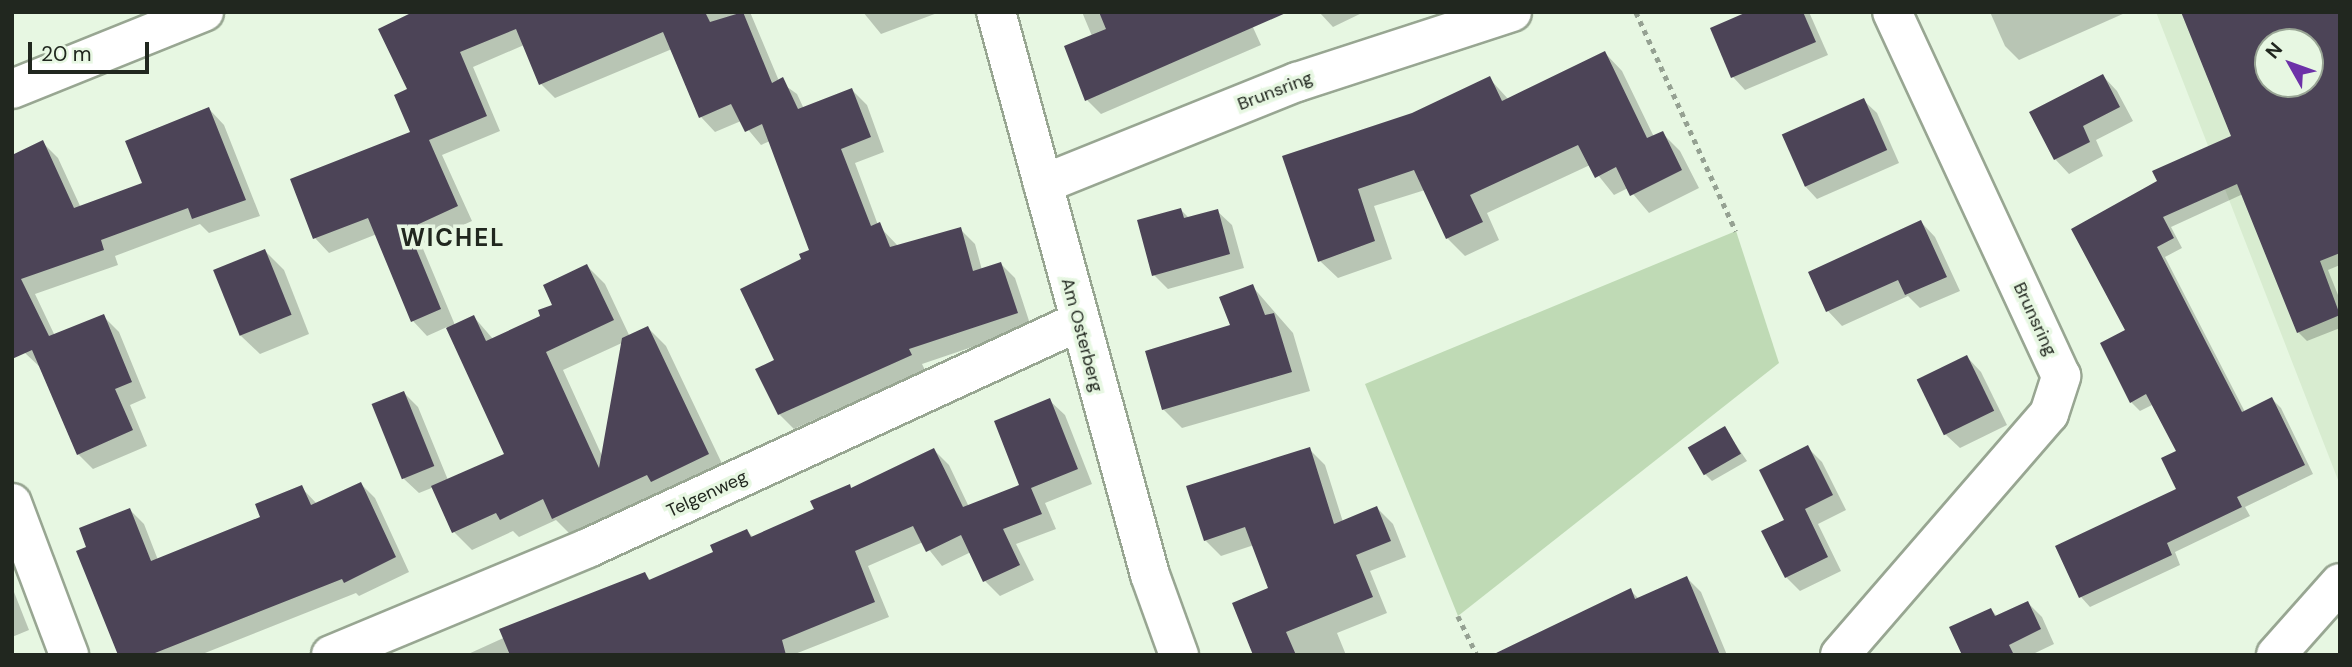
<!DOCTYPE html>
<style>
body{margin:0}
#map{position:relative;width:2352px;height:667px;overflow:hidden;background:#e7f7e2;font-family:"DM Sans",sans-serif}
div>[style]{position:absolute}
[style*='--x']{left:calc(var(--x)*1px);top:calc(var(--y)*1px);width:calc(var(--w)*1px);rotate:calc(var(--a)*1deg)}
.built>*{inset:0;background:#d8ecd0}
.green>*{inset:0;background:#bfdab5}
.shadow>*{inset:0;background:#0003}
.building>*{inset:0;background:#4c4457;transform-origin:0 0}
.path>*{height:4.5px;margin-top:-2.25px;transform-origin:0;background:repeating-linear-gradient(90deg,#95a192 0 5px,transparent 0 10px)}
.roads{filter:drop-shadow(2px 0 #98a692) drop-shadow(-2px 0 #98a692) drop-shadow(0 2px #98a692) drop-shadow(0 -2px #98a692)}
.minor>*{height:38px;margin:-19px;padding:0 19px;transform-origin:19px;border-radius:19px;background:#fff}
.tertiary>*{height:38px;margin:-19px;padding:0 19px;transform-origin:19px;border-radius:19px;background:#fff}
span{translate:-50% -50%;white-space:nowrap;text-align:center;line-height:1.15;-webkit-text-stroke:7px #e7f7e2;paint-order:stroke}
.street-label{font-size:18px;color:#21271f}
.district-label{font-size:24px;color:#21271f;font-weight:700;letter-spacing:2px}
.frame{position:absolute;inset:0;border:14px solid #21271f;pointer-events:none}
.north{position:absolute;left:2254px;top:28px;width:70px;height:70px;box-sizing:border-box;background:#e7f7e2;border:2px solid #98a494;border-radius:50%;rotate:310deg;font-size:19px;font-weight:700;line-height:28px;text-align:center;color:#21271f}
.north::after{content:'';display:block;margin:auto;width:24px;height:32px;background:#6d32a8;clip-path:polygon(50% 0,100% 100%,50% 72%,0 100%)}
.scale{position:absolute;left:28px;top:42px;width:121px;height:32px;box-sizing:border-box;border:4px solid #21271f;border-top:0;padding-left:9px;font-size:21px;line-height:24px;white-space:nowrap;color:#21271f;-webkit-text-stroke:5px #e7f7e2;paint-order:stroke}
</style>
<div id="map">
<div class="built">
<div style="clip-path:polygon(evenodd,2156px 12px,2340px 12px,2340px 485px,2156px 12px,2268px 42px,2310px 42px,2310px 84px,2268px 84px,2268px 42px)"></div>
</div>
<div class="green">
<div style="clip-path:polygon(1736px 231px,1779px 363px,1458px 616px,1365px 384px)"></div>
</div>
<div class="shadow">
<div style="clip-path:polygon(evenodd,452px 12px,750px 12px,779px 81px,797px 94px,804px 109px,852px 90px,867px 105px,884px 152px,855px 163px,878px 225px,898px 246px,960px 229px,975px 244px,982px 270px,1001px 264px,1015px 278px,1031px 327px,922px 364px,925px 370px,794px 429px,779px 414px,776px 361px,803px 260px,812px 251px,770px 141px,761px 145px,741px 121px,715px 132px,701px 117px,672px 49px,555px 98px,541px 84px,524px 45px,473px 67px,500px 131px,442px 155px,472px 221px,421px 244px,455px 325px,474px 317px,493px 339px,543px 317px,587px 266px,605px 284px,630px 337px,648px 328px,666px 346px,726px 472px,572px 536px,556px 520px,519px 537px,513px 531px,472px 550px,454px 532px,434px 487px,419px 493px,404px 479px,404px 393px,418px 407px,448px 480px,506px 455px,447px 327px,427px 336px,413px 321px,377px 234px,329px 253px,315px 238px,412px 133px,409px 90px,452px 12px,624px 342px,603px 458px,563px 370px,624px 342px)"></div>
<div style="clip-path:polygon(863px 12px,940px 12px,881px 34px)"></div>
<div style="clip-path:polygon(1082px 12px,1246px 12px,1261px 45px,1101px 114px,1087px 100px,1092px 36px)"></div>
<div style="clip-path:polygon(1319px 12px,1364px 12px,1333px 27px)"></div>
<div style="clip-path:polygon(1751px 12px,1809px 12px,1828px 55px,1745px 90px,1733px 77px)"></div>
<div style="clip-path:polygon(1990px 12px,2125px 12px,2125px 13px,2019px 60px,2005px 46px)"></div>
<div style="clip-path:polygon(evenodd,2183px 12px,2340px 12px,2340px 265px,2328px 270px,2340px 300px,2340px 328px,2307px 341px,2298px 332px,2243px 194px,2171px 227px,2182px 248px,2165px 257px,2245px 412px,2272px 399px,2281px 408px,2313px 474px,2245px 507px,2250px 516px,2175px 552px,2180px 565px,2090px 607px,2081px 597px,2057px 547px,2178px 490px,2178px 451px,2152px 405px,2140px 411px,2131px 402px,2127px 331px,2073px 230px,2235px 141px,2183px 12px,2268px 42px,2310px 42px,2310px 84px,2268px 84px,2268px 42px)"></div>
<div style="clip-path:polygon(1605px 53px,1622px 71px,1654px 137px,1662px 133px,1680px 151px,1699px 188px,1649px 213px,1628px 188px,1614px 195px,1590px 165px,1487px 213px,1499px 240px,1465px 256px,1447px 238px,1425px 190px,1374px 206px,1392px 259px,1338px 278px,1320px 261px,1284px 157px,1413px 115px,1489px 78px,1509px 100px)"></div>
<div style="clip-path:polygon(2103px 76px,2117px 91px,2133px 121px,2096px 140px,2103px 156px,2069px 174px,2055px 159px)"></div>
<div style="clip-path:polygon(1863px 100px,1877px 113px,1899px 163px,1817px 199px,1804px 185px)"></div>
<div style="clip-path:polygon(209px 109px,224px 125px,260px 216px,209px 233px,200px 224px,115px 256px,118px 265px,35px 294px,55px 336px,103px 316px,119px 332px,146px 398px,130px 405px,147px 446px,93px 469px,78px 454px,41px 368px,25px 353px,12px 327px,42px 142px,58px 158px,81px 208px,144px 184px)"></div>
<div style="clip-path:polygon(1181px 210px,1189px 218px,1217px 211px,1232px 225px,1244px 268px,1168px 289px,1154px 275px)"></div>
<div style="clip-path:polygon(1921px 222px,1935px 237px,1960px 291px,1920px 308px,1908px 296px,1842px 326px,1828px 311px,1810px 272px)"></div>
<div style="clip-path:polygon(265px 251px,284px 270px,309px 334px,260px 354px,240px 335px)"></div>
<div style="clip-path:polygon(1252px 286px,1293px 333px,1310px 391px,1182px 428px,1163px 409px,1233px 327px)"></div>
<div style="clip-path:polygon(1967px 357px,1981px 372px,2007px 425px,1960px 448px,1945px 434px)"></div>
<div style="clip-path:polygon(1050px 401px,1065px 415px,1092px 484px,1045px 503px,1056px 529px,1016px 544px,1034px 580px,1000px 596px,985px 581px,971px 552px,942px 566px,923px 542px,868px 566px,889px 617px,795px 654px,466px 655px,645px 574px,651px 581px,715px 553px,747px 531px,754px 538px,934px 450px,949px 465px,969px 507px,1022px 486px)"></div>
<div style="clip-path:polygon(1725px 429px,1747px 461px,1712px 481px,1705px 474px)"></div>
<div style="clip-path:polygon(1808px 448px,1822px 462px,1846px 510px,1818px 524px,1841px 571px,1800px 591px,1786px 577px,1786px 520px)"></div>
<div style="clip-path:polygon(1309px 449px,1325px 465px,1343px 522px,1377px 508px,1393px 524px,1406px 557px,1370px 571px,1387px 613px,1337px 633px,1346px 655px,1255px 655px,1271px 589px,1254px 545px,1221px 556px,1205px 540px)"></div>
<div style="clip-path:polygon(361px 484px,375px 498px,409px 572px,359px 596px,356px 593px,200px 655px,120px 655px,88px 548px,130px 510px,144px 524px,158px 560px,263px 518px,301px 487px,317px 504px)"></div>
<div style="clip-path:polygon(1687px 578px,1701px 592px,1727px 655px,1533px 655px,1630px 590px,1639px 599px)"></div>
<div style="clip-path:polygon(12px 587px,29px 630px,12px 637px)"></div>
<div style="clip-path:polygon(2028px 603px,2042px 617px,2054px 644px,2031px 655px,1963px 655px,1991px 610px,1998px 617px)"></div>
</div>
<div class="building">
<div style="clip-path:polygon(413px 12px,710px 12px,706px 14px,710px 22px,743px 12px,772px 83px,783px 77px,798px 109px,852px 88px,871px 137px,841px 149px,871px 226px,880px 222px,890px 247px,961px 227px,973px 271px,1001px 262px,1018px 313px,909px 349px,912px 355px,778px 415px,755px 369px,774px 360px,740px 289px,801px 259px,799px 254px,809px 250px,762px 124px,745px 132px,731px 104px,699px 118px,663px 32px,539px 85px,516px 29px,460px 52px,487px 116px,429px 140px,458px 206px,408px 229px,441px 309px,411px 322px,368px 218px,313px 239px,290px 179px,410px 132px,394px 95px,407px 89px,378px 29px)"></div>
<div style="clip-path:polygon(1099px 12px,1288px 12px,1085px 101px,1064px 46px,1106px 29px)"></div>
<div style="clip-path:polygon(1747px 12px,1803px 12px,1816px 42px,1731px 78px,1710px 28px)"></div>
<div style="clip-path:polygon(evenodd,2181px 12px,2340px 12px,2340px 253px,2320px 261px,2340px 315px,2297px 333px,2237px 184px,2163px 217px,2174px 238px,2157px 247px,2242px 412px,2272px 397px,2305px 465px,2237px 497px,2242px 507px,2167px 543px,2172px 555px,2079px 598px,2055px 546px,2176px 489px,2161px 458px,2176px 451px,2146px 394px,2130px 403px,2100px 343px,2125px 330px,2071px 229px,2157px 181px,2152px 171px,2231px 136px,2181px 12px,2268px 42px,2310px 42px,2310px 84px,2268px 84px,2268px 42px)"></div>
<div style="clip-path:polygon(1605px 51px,1647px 138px,1663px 131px,1682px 170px,1630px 196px,1616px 167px,1595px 178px,1578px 145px,1470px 195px,1483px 222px,1446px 239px,1414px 170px,1358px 189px,1375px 241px,1318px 262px,1282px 156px,1412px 113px,1490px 76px,1502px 101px)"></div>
<div style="clip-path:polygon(2103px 74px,2120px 107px,2083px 126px,2090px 142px,2054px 160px,2029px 112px)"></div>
<div style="left:1864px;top:98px;width:57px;height:90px;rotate:66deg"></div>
<div style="clip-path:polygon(209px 107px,246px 200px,192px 219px,188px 208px,101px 240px,104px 250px,21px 279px,49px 336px,104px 314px,132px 382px,115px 389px,133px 430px,77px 455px,32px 350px,12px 359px,12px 155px,43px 140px,74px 208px,142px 183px,125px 141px)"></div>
<div style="clip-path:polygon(1181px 208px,1184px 218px,1218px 209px,1230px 254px,1152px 276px,1137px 220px)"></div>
<div style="clip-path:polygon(1921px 220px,1947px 277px,1905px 295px,1898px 280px,1826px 312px,1808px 272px)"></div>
<div style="left:265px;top:249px;width:71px;height:56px;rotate:68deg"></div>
<div style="clip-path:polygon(587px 264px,614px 320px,546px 352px,599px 468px,622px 338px,648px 326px,709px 454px,651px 482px,647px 475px,552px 519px,543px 499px,500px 520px,496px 513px,452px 533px,431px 486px,504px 454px,446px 328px,474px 315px,486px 341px,540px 316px,538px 310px,552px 305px,543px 285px)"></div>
<div style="clip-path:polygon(1253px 284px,1265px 315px,1274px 313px,1292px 372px,1162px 410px,1145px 351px,1230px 325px,1219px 297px)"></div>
<div style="left:1967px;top:355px;width:62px;height:56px;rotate:64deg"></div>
<div style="left:404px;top:391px;width:81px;height:35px;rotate:68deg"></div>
<div style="clip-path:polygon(1050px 398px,1078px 469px,1031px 488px,1042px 514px,1003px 529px,1020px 565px,983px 582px,961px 535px,926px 552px,913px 526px,855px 551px,875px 602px,782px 640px,786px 655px,510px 655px,499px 629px,645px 572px,649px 580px,713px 552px,710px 545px,747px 529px,751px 537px,814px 509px,810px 501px,850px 484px,851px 488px,934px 448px,963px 507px,1019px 485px,994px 421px)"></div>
<div style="left:1725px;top:426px;width:32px;height:43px;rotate:60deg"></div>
<div style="clip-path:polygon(1808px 445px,1833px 495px,1805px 509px,1828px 557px,1785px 578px,1761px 531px,1784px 520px,1759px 470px)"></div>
<div style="clip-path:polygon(1310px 447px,1334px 524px,1377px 506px,1391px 541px,1356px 555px,1373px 597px,1286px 632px,1296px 655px,1253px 655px,1232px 603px,1268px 588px,1245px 527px,1204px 541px,1186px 486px)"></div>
<div style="clip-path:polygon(361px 482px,396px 557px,344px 583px,342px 579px,150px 655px,118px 655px,76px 551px,86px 547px,79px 528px,130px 508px,151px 561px,260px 517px,255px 504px,302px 485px,311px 505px)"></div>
<div style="clip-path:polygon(1687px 576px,1720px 655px,1492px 655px,1631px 588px,1635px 599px)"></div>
<div style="clip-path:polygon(2028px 601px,2041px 629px,2009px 645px,2014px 655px,1962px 655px,1949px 627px,1991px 608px,1995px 616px)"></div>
</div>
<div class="path">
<div style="--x:1636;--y:12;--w:241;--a:65.5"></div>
<div style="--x:1458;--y:616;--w:43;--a:64"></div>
</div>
<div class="roads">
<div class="minor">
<div style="--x:996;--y:12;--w:584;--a:74.7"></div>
<div style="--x:1150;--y:575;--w:85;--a:70.1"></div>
<div style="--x:12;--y:89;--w:207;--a:-21.9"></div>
<div style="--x:1043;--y:184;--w:274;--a:-21.9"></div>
<div style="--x:1297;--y:82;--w:226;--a:-18"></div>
<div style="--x:12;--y:503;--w:162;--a:69.4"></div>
<div style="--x:331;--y:655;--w:278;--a:-22.6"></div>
<div style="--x:588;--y:548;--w:540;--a:-24.76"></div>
<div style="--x:1840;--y:655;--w:319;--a:-49.1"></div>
<div style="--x:2049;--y:414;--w:40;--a:-72"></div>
<div style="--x:2061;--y:376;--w:401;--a:-114.9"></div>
</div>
<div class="tertiary">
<div style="--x:2276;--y:655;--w:96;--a:-48.4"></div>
</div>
</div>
<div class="street-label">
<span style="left:1275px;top:91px;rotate:-21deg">Brunsring</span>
<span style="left:2035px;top:319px;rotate:65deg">Brunsring</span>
<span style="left:1082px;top:335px;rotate:75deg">Am Osterberg</span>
<span style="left:707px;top:494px;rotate:-25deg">Telgenweg</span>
</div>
<div class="district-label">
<span style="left:453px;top:238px">WICHEL</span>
</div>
<div class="frame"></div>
<div class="north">N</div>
<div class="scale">20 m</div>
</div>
